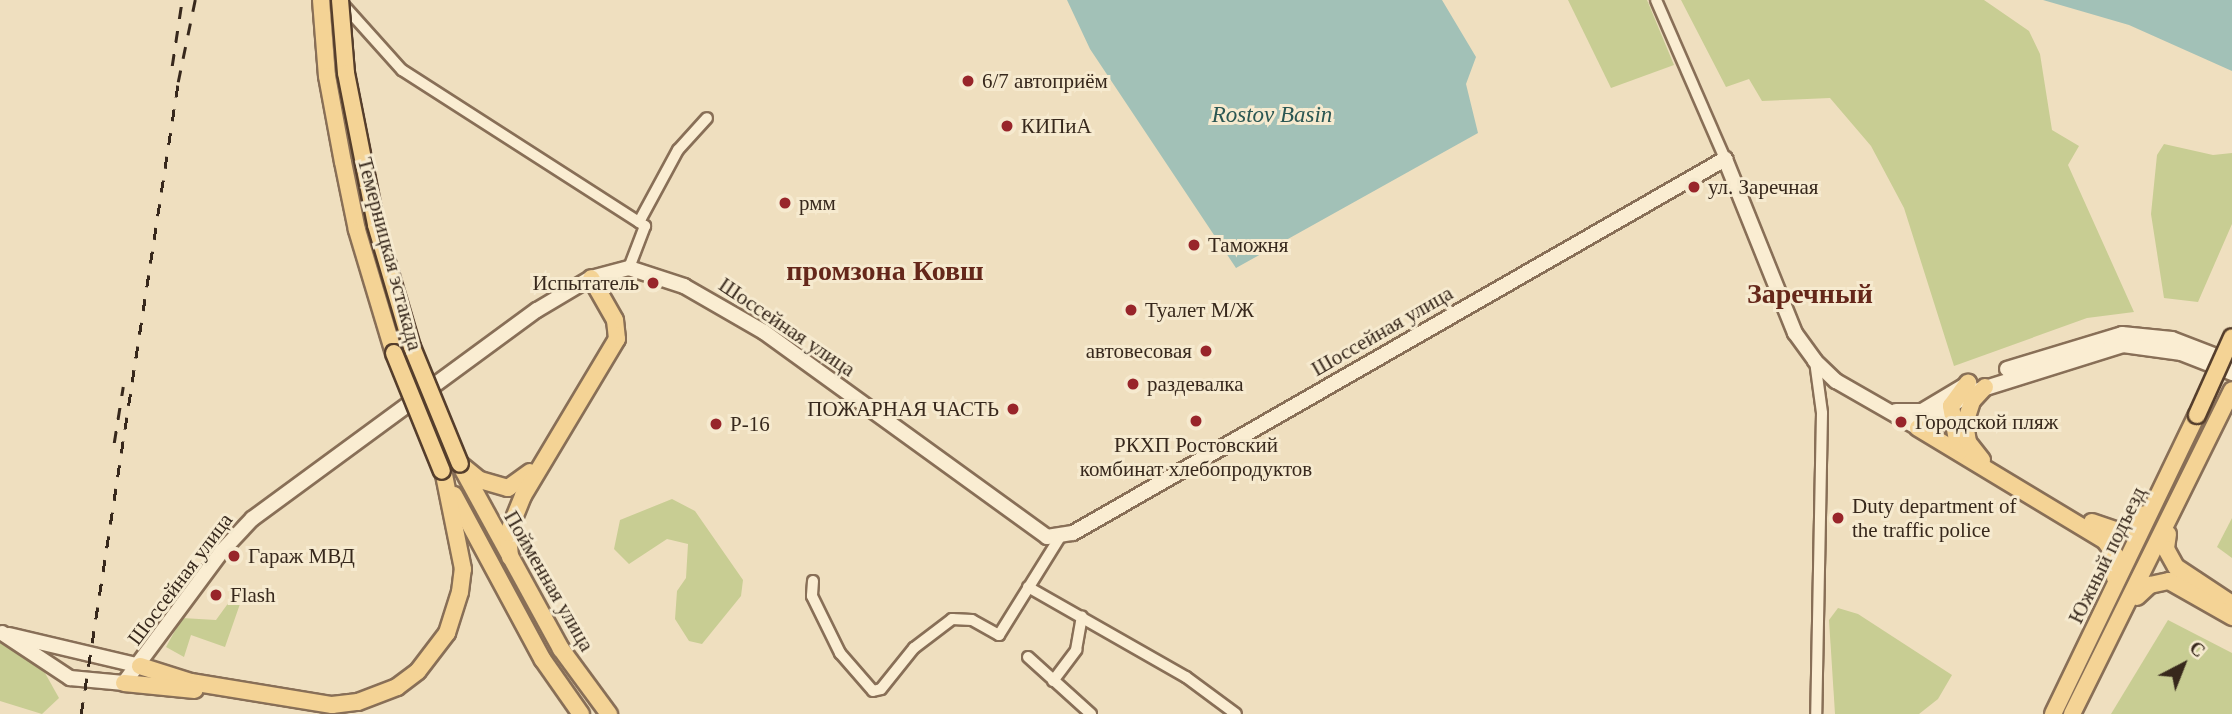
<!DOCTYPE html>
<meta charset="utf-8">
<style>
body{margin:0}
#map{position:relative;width:2232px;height:714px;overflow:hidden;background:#efdfbf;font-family:Georgia,serif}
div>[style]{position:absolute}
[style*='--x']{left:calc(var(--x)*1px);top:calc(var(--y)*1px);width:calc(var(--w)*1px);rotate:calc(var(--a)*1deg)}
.green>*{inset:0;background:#c8cd93}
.water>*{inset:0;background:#a2c1b7}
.roads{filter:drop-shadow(2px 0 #886f57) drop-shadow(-2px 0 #886f57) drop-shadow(0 2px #886f57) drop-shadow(0 -2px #886f57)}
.minor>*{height:10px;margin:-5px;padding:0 5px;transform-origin:5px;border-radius:5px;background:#faedd2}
.secondary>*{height:14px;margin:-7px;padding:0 7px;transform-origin:7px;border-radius:7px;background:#faedd2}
.primary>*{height:16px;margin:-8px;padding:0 8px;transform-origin:8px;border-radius:8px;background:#f4d395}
.rail>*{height:2.5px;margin-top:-1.25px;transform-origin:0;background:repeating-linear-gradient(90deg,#37281c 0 12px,transparent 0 24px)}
.bridges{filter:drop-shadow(2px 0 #553e2c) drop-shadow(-2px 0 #553e2c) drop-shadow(0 2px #553e2c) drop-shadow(0 -2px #553e2c)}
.primary-bridge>*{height:16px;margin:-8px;padding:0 8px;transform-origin:8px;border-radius:8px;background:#f4d395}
.dots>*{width:19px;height:19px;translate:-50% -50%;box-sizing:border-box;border:4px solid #f6eacf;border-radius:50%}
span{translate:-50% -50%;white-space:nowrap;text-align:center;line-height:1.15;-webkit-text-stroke:6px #f6eacf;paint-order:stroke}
.poi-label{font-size:21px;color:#37281c}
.left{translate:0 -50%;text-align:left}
.right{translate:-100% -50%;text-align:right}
.street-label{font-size:21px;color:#37281c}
.water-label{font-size:23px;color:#2b5753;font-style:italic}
.district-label{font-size:28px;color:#65271a;font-weight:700}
.north{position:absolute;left:2148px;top:630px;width:70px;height:70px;-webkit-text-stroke:5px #f6eacf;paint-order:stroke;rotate:42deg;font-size:19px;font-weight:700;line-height:28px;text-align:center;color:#37281c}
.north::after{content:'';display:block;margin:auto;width:24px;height:32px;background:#37281c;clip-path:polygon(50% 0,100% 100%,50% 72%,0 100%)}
</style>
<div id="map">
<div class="green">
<div style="clip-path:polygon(1568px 0,1647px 0,1674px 65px,1611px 88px)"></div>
<div style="clip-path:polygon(1681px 0,1984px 0,2029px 31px,2040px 54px,2052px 130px,2079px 146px,2068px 165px,2134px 312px,2087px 318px,1954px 366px,1904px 208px,1871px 146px,1830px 98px,1762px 101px,1749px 79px,1726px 87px)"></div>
<div style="clip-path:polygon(2164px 144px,2213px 155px,2232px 153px,2232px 224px,2198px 302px,2164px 298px,2151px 214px,2157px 155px)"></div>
<div style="clip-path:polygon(672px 499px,695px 511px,743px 580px,741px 596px,702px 644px,689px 641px,675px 619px,677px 591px,686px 578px,688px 544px,667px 539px,629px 564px,614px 549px,620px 520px)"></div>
<div style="clip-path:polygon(2232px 518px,2232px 558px,2217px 547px)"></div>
<div style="clip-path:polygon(237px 591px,241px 601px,225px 647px,191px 635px,184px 657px,166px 647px,182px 618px,216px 620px)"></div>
<div style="clip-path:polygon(1838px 608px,1858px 614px,1952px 675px,1938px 699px,1919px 714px,1835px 714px,1829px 620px)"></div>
<div style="clip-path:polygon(2168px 620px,2232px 653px,2232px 714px,2111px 714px)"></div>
<div style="clip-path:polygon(0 639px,45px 673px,59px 698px,42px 714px,0 701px)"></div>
</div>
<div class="water">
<div style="clip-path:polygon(1067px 0,1442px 0,1476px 57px,1466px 84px,1478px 133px,1236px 268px,1090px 49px)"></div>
<div style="clip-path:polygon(2043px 0,2232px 0,2232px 71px,2129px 25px)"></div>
</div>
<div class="roads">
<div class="minor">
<div style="--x:1656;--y:0;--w:173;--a:66.5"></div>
<div style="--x:340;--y:1;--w:93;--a:48.1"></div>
<div style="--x:402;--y:70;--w:289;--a:32.7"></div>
<div style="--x:645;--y:226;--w:45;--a:110.9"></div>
<div style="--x:639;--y:222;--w:82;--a:-61.6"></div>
<div style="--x:678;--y:150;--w:43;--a:-47.8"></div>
<div style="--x:1815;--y:361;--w:52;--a:82.3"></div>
<div style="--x:1822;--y:413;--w:301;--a:91.1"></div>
<div style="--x:813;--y:581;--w:15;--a:94"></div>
<div style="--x:812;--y:596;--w:64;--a:63.8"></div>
<div style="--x:840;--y:653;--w:50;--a:49"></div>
<div style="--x:873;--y:691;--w:8;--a:-14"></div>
<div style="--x:881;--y:689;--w:53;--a:-51.2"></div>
<div style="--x:914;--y:648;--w:48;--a:-37.3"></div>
<div style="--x:952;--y:619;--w:20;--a:3"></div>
<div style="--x:972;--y:620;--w:31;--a:29"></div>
<div style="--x:999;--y:635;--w:115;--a:-58.1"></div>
<div style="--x:1028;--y:587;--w:182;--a:29.7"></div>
<div style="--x:1186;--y:677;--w:62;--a:36.5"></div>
<div style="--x:1028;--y:657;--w:85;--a:42.1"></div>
<div style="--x:1053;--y:681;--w:39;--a:-53"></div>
<div style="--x:1076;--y:650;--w:34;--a:-80"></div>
</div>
<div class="secondary">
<div style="--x:2007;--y:369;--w:120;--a:-16.9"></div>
<div style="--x:2122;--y:334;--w:50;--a:5.7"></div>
<div style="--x:2172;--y:339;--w:64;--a:21"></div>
<div style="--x:1976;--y:391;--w:154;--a:-17.4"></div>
<div style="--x:2123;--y:345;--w:59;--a:7.9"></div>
<div style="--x:2181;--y:353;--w:55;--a:21.4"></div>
<div style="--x:1896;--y:411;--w:26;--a:0"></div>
<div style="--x:1922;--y:411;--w:55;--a:-30.8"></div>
<div style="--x:2;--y:633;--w:82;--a:33.5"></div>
<div style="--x:70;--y:678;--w:54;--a:5.3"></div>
<div style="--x:124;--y:683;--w:164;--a:-53.4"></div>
<div style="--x:222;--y:551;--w:44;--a:-46.8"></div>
<div style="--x:252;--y:519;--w:353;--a:-36.3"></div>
<div style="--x:537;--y:310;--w:63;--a:-30.7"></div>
<div style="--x:591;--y:278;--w:39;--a:-15"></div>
<div style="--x:629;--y:268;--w:58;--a:18.1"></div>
<div style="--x:684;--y:286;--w:92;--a:29.9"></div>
<div style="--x:764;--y:332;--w:349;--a:35.9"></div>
<div style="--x:1047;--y:537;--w:26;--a:-9"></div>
<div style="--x:1073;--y:533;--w:752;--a:-29.84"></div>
<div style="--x:1725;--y:159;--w:188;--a:68.1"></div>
<div style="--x:1795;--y:333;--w:34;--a:54"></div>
<div style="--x:1815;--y:361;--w:29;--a:44"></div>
<div style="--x:1836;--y:381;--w:95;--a:29.8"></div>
<div style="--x:1918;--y:428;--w:48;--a:-34"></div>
<div style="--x:9;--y:635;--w:135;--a:13.3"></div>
</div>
<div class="primary">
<div style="--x:321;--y:0;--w:76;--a:85.5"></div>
<div style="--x:327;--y:76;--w:87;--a:79.5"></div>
<div style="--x:343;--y:162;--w:69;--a:78.4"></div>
<div style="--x:357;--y:230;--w:128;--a:73.3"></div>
<div style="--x:1918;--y:428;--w:218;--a:31.1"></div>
<div style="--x:2105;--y:541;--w:22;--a:54"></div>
<div style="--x:2118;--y:559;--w:19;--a:99"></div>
<div style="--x:1959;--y:452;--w:47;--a:-99.9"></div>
<div style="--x:1951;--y:406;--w:29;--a:-54"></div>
<div style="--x:1982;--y:460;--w:23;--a:-128"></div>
<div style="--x:1968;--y:442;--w:19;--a:-99"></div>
<div style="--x:1965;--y:423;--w:23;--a:-72"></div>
<div style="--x:1972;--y:401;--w:19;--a:-47"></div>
<div style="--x:460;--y:464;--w:26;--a:39"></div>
<div style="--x:480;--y:480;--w:29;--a:16"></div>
<div style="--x:508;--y:488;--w:27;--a:-36"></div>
<div style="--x:463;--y:470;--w:204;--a:61.3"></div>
<div style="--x:561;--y:649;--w:81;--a:53.6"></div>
<div style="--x:454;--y:495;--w:187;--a:61.7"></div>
<div style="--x:543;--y:660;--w:66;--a:54.9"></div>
<div style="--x:2092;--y:522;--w:31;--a:19"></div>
<div style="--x:2121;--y:532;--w:29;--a:-38"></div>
<div style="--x:2168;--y:534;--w:15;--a:98"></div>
<div style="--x:2166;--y:549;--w:21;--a:61"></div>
<div style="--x:2176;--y:567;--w:67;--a:33.5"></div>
<div style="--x:510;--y:557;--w:24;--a:-95"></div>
<div style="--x:508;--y:533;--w:40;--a:-68"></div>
<div style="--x:523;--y:496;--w:183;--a:-59.1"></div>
<div style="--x:617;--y:339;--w:19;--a:-96"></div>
<div style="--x:615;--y:320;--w:48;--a:-119.7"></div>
<div style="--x:2137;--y:597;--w:18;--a:-43"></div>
<div style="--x:2150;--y:585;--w:19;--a:-12"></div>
<div style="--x:2169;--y:581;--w:73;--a:29.7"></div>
<div style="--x:140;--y:666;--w:53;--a:17.4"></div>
<div style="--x:191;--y:682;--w:143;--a:9.3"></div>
<div style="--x:332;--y:705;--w:26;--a:-7"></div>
<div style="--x:358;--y:702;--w:42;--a:-21"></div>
<div style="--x:397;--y:687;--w:26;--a:-37"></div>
<div style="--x:418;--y:671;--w:48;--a:-52.7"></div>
<div style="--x:447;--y:633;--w:43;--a:-72.4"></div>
<div style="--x:460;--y:592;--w:23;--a:-83"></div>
<div style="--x:463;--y:569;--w:96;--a:-101.4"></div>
<div style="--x:124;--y:683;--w:71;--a:5.6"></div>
<div style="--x:2053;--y:714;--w:332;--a:-64.3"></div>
<div style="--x:2072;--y:714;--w:361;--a:-63.7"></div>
</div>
</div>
<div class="rail">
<div style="--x:172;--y:66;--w:67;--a:-81.4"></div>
<div style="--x:114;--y:443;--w:57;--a:-80.9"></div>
<div style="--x:81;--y:714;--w:639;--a:-81.27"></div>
<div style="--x:178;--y:82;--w:84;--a:-78.3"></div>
</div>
<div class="bridges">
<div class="primary-bridge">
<div style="--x:340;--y:0;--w:73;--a:85.3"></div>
<div style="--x:346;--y:73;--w:155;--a:78.8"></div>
<div style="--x:376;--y:225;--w:127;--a:73.6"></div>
<div style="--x:412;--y:347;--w:126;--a:67.7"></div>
<div style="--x:394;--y:353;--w:127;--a:67.9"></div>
<div style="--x:2197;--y:415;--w:85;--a:-65.8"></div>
</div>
</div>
<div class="dots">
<div style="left:968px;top:81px;background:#98252a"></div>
<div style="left:1007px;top:126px;background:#98252a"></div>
<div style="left:1694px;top:187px;background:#98252a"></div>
<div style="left:785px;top:203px;background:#98252a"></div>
<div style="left:1194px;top:245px;background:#98252a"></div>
<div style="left:653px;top:283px;background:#98252a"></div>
<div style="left:1131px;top:310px;background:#98252a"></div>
<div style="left:1206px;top:351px;background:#98252a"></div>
<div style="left:1133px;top:384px;background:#98252a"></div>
<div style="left:1013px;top:409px;background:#98252a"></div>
<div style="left:1196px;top:421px;background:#98252a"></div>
<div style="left:1901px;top:422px;background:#98252a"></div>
<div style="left:716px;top:424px;background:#98252a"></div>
<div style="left:1838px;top:518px;background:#98252a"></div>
<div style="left:234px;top:556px;background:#98252a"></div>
<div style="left:216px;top:595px;background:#98252a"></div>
</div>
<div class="poi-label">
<span class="left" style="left:982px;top:81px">6/7 автоприём</span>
<span class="left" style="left:1021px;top:126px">КИПиА</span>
<span class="left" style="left:1708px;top:187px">ул. Заречная</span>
<span class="left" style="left:799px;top:203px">рмм</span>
<span class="left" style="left:1208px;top:245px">Таможня</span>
<span class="right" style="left:639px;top:283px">Испытатель</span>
<span class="left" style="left:1145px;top:310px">Туалет М/Ж</span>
<span class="right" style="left:1192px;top:351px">автовесовая</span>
<span class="left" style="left:1147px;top:384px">раздевалка</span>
<span class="right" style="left:999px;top:409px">ПОЖАРНАЯ ЧАСТЬ</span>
<span class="left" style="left:1915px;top:422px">Городской пляж</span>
<span class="left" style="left:730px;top:424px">Р-16</span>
<span style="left:1196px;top:457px">РКХП Ростовский<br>комбинат хлебопродуктов</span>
<span class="left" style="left:1852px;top:518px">Duty department of<br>the traffic police</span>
<span class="left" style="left:248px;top:556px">Гараж МВД</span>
<span class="left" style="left:230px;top:595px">Flash</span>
</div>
<div class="street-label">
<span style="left:390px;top:254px;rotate:75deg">Темерницкая эстакада</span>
<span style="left:787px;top:327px;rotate:34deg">Шоссейная улица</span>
<span style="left:1382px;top:331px;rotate:-30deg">Шоссейная улица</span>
<span style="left:2107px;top:555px;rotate:-64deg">Южный подъезд</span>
<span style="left:180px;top:579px;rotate:-53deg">Шоссейная улица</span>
<span style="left:549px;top:581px;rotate:60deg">Пойменная улица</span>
</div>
<div class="water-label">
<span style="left:1272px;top:115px">Rostov Basin</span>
</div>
<div class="district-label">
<span style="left:885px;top:271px">промзона Ковш</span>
<span style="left:1810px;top:294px">Заречный</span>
</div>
<div class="north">С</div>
</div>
